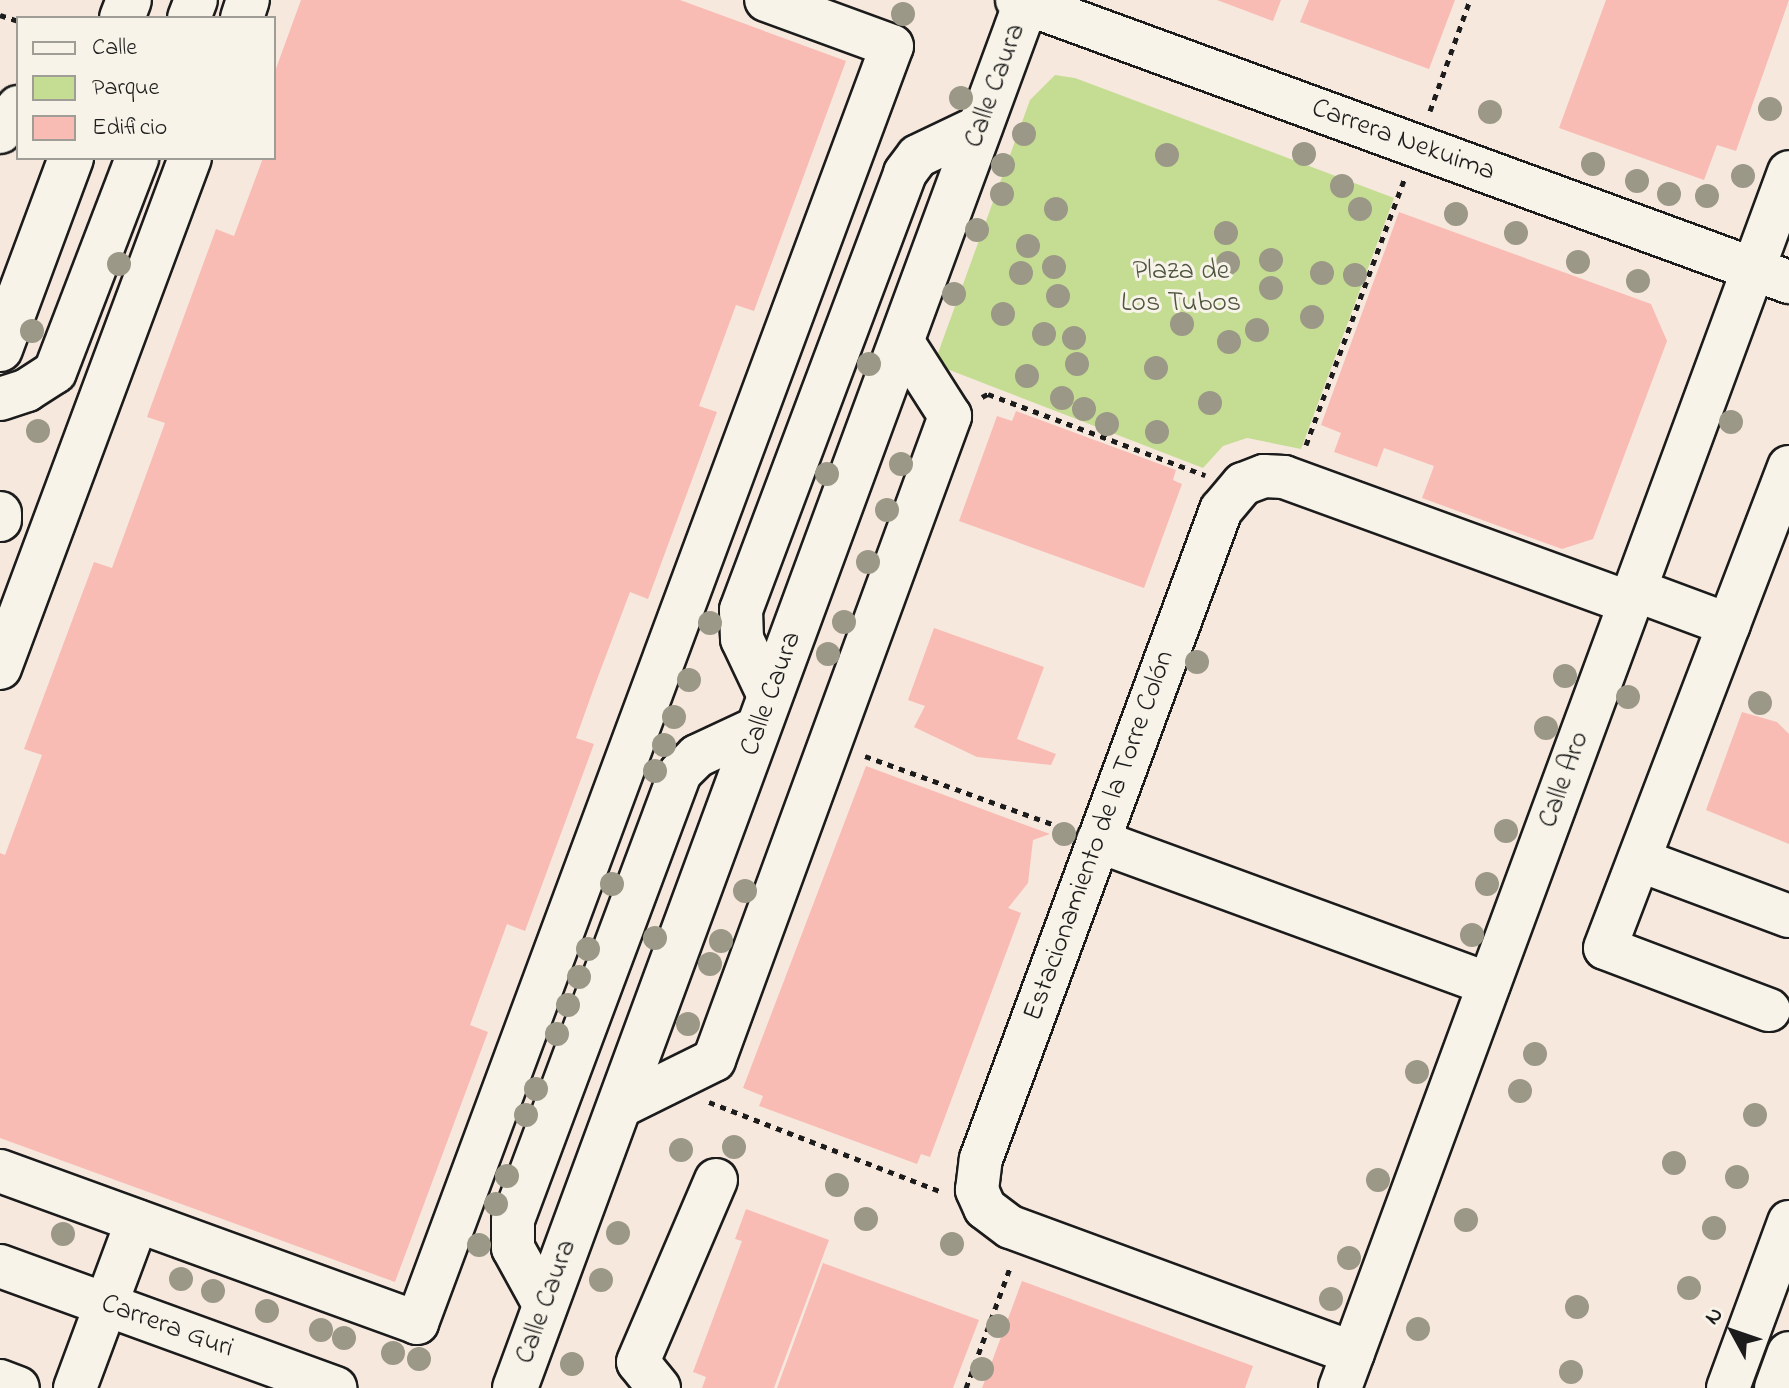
<!DOCTYPE html>
<meta charset="utf-8">
<style>
body{margin:0}
#map{position:relative;width:1789px;height:1388px;overflow:hidden;background:#f7e8de;font-family:"Indie Flower",sans-serif}
div>[style]{position:absolute}
[style*='--x']{left:calc(var(--x)*1px);top:calc(var(--y)*1px);width:calc(var(--w)*1px);rotate:calc(var(--a)*1deg)}
.green>*{inset:0;background:#c5dd93}
.building>*{inset:0;background:#f8bcb4}
.path>*{height:5px;margin-top:-2.5px;transform-origin:0;background:repeating-linear-gradient(90deg,#1c1c1c 0 6px,transparent 0 12px)}
.roads{filter:drop-shadow(2px 0 #1c1c1c) drop-shadow(-2px 0 #1c1c1c) drop-shadow(0 2px #1c1c1c) drop-shadow(0 -2px #1c1c1c)}
.minor>*{height:42px;margin:-21px;padding:0 21px;transform-origin:21px;border-radius:21px;background:#f7f3e8}
.major>*{height:44px;margin:-22px;padding:0 22px;transform-origin:22px;border-radius:22px;background:#f7f3e8}
.trees>*{width:24px;height:24px;margin:-12px;border-radius:50%;background:#9b9887}
span{translate:-50% -50%;white-space:nowrap;text-align:center;line-height:1.15;-webkit-text-stroke:6px #f7f3e8;paint-order:stroke}
.street-label{font-size:28px;color:#1c1c1c}
.park-label{font-size:28px;color:#4f5640}
.legend{position:absolute;left:16px;top:16px;width:260px;height:144px;box-sizing:border-box;background:#f7f3e8;border:2px solid #9f9d96;margin:0;padding:10px 14px;list-style:none;font-size:24px;color:#1c1c1c}
.legend li{display:flex;align-items:center;gap:16px;height:40px}
.legend b{width:40px;border:2px solid #9f9d96}
.north{position:absolute;left:1693px;top:1292px;width:80px;height:80px;-webkit-text-stroke:6px #f7f3e8;paint-order:stroke;rotate:310deg;font-size:22px;font-weight:700;line-height:32px;text-align:center;color:#1c1c1c}
.north::after{content:'';display:block;margin:auto;width:28px;height:36px;background:#1c1c1c;clip-path:polygon(50% 0,100% 100%,50% 72%,0 100%)}
</style>
<div id="map">
<div class="green">
<div style="clip-path:polygon(1055px 75px,1075px 78px,1394px 198px,1301px 449px,1247px 438px,1223px 446px,1203px 468px,934px 364px,1030px 100px)"></div>
</div>
<div class="building">
<div style="clip-path:polygon(301px 0,680px 0,846px 61px,754px 311px,736px 305px,699px 406px,717px 412px,648px 599px,630px 592px,596px 682px,576px 738px,594px 744px,525px 931px,507px 924px,470px 1025px,488px 1032px,395px 1282px,0 1138px,0 853px,5px 855px,42px 755px,24px 749px,94px 562px,112px 568px,165px 423px,147px 417px,216px 229px,234px 236px,263px 158px,274px 158px,274px 74px)"></div>
<div style="clip-path:polygon(1217px 0,1281px 0,1273px 21px)"></div>
<div style="clip-path:polygon(1309px 0,1455px 0,1429px 69px,1300px 22px)"></div>
<div style="clip-path:polygon(1606px 0,1789px 0,1736px 151px,1717px 145px,1704px 180px,1559px 128px)"></div>
<div style="clip-path:polygon(1399px 212px,1651px 304px,1667px 341px,1593px 539px,1562px 549px,1422px 498px,1434px 466px,1384px 448px,1377px 467px,1334px 452px,1341px 433px,1321px 425px)"></div>
<div style="clip-path:polygon(1016px 411px,1176px 470px,1173px 480px,1182px 484px,1144px 588px,959px 521px,997px 416px,1012px 421px)"></div>
<div style="clip-path:polygon(934px 628px,1044px 667px,1017px 739px,1056px 754px,1051px 765px,977px 757px,914px 727px,925px 706px,908px 700px)"></div>
<div style="clip-path:polygon(1742px 712px,1777px 722px,1789px 734px,1789px 844px,1706px 810px)"></div>
<div style="clip-path:polygon(866px 766px,1050px 834px,1033px 840px,1028px 883px,1008px 908px,1021px 913px,930px 1157px,921px 1154px,917px 1164px,759px 1106px,763px 1096px,743px 1088px)"></div>
<div style="clip-path:polygon(746px 1209px,829px 1240px,774px 1388px,702px 1388px,706px 1377px,693px 1372px,742px 1241px,735px 1239px)"></div>
<div style="clip-path:polygon(823px 1263px,979px 1320px,953px 1388px,777px 1388px)"></div>
<div style="clip-path:polygon(1022px 1281px,1253px 1366px,1245px 1388px,982px 1388px)"></div>
</div>
<div class="path">
<div style="--x:0;--y:15;--w:19;--a:18"></div>
<div style="--x:1430;--y:111;--w:118;--a:-70.2"></div>
<div style="--x:982;--y:397;--w:7;--a:-27"></div>
<div style="--x:988;--y:394;--w:232;--a:20.5"></div>
<div style="--x:1306;--y:445;--w:283;--a:-69.7"></div>
<div style="--x:865;--y:756;--w:214;--a:20"></div>
<div style="--x:709;--y:1102;--w:250;--a:21.1"></div>
<div style="--x:966;--y:1388;--w:131;--a:-69.9"></div>
</div>
<div class="roads">
<div class="minor">
<div style="--x:1017;--y:0;--w:822;--a:20.07"></div>
<div style="--x:189;--y:18;--w:19;--a:-69"></div>
<div style="--x:242;--y:18;--w:19;--a:-72"></div>
<div style="--x:0;--y:132;--w:31;--a:-54"></div>
<div style="--x:0;--y:399;--w:28;--a:-18"></div>
<div style="--x:27;--y:390;--w:33;--a:-33"></div>
<div style="--x:55;--y:372;--w:229;--a:-69"></div>
<div style="--x:0;--y:513;--w:7;--a:90"></div>
<div style="--x:1635;--y:590;--w:100;--a:20.4"></div>
<div style="--x:0;--y:668;--w:544;--a:-69.57"></div>
<div style="--x:770;--y:698;--w:65;--a:-115.4"></div>
<div style="--x:742;--y:639;--w:29;--a:-92"></div>
<div style="--x:741;--y:610;--w:467;--a:-69.4"></div>
<div style="--x:905;--y:173;--w:21;--a:-53"></div>
<div style="--x:918;--y:156;--w:70;--a:-25.5"></div>
<div style="--x:1098;--y:841;--w:416;--a:20.1"></div>
<div style="--x:1639;--y:860;--w:160;--a:20.5"></div>
<div style="--x:1769;--y:1010;--w:175;--a:-159.3"></div>
<div style="--x:1605;--y:948;--w:515;--a:-69.07"></div>
<div style="--x:619;--y:1107;--w:106;--a:-26.3"></div>
<div style="--x:714;--y:1060;--w:686;--a:-69.87"></div>
<div style="--x:950;--y:416;--w:89;--a:-122.6"></div>
<div style="--x:0;--y:1171;--w:444;--a:20"></div>
<div style="--x:417;--y:1323;--w:1362;--a:-69.6"></div>
<div style="--x:892;--y:46;--w:134;--a:-159.9"></div>
<div style="--x:0;--y:1266;--w:357;--a:20"></div>
<div style="--x:545;--y:1306;--w:66;--a:-118.9"></div>
<div style="--x:513;--y:1248;--w:28;--a:-90"></div>
<div style="--x:513;--y:1220;--w:477;--a:-69.5"></div>
<div style="--x:680;--y:773;--w:24;--a:-45"></div>
<div style="--x:697;--y:756;--w:68;--a:-25.1"></div>
<div style="--x:1353;--y:1353;--w:365;--a:-159.8"></div>
<div style="--x:1010;--y:1227;--w:31;--a:-143"></div>
<div style="--x:985;--y:1208;--w:20;--a:-114"></div>
<div style="--x:977;--y:1190;--w:31;--a:-83"></div>
<div style="--x:981;--y:1159;--w:692;--a:-69.71"></div>
<div style="--x:1221;--y:510;--w:34;--a:-50"></div>
<div style="--x:1243;--y:484;--w:22;--a:-21"></div>
<div style="--x:1264;--y:476;--w:20;--a:3"></div>
<div style="--x:1284;--y:477;--w:368;--a:20"></div>
<div style="--x:0;--y:1381;--w:19;--a:21"></div>
<div style="--x:75;--y:1388;--w:178;--a:-69.6"></div>
<div style="--x:659;--y:1388;--w:33;--a:-129"></div>
<div style="--x:638;--y:1362;--w:198;--a:-66.8"></div>
<div style="--x:1340;--y:1388;--w:1296;--a:-69.73"></div>
<div style="--x:1728;--y:1388;--w:177;--a:-69.8"></div>
<div style="--x:1776;--y:1388;--w:37;--a:-70"></div>
</div>
<div class="major">
<div style="--x:122;--y:18;--w:19;--a:-69"></div>
<div style="--x:0;--y:349;--w:204;--a:-69.6"></div>
<div style="--x:515;--y:1388;--w:1479;--a:-69.75"></div>
</div>
</div>
<div class="trees">
<div style="left:903px;top:14px"></div>
<div style="left:961px;top:98px"></div>
<div style="left:1770px;top:109px"></div>
<div style="left:1490px;top:112px"></div>
<div style="left:1024px;top:134px"></div>
<div style="left:1304px;top:154px"></div>
<div style="left:1167px;top:155px"></div>
<div style="left:1593px;top:164px"></div>
<div style="left:1003px;top:165px"></div>
<div style="left:1743px;top:176px"></div>
<div style="left:1637px;top:181px"></div>
<div style="left:1342px;top:186px"></div>
<div style="left:1002px;top:194px"></div>
<div style="left:1669px;top:194px"></div>
<div style="left:1707px;top:196px"></div>
<div style="left:1056px;top:209px"></div>
<div style="left:1360px;top:209px"></div>
<div style="left:1456px;top:214px"></div>
<div style="left:977px;top:230px"></div>
<div style="left:1226px;top:233px"></div>
<div style="left:1516px;top:233px"></div>
<div style="left:1028px;top:246px"></div>
<div style="left:1271px;top:260px"></div>
<div style="left:1578px;top:262px"></div>
<div style="left:1228px;top:263px"></div>
<div style="left:119px;top:264px"></div>
<div style="left:1054px;top:267px"></div>
<div style="left:1021px;top:273px"></div>
<div style="left:1322px;top:273px"></div>
<div style="left:1355px;top:275px"></div>
<div style="left:1638px;top:281px"></div>
<div style="left:1271px;top:288px"></div>
<div style="left:954px;top:294px"></div>
<div style="left:1058px;top:296px"></div>
<div style="left:1003px;top:314px"></div>
<div style="left:1312px;top:317px"></div>
<div style="left:1182px;top:324px"></div>
<div style="left:1257px;top:330px"></div>
<div style="left:32px;top:331px"></div>
<div style="left:1044px;top:334px"></div>
<div style="left:1074px;top:338px"></div>
<div style="left:1229px;top:342px"></div>
<div style="left:869px;top:364px"></div>
<div style="left:1077px;top:364px"></div>
<div style="left:1156px;top:368px"></div>
<div style="left:1027px;top:376px"></div>
<div style="left:1062px;top:398px"></div>
<div style="left:1210px;top:403px"></div>
<div style="left:1084px;top:409px"></div>
<div style="left:1731px;top:422px"></div>
<div style="left:1107px;top:424px"></div>
<div style="left:38px;top:431px"></div>
<div style="left:1157px;top:432px"></div>
<div style="left:901px;top:464px"></div>
<div style="left:827px;top:474px"></div>
<div style="left:887px;top:510px"></div>
<div style="left:868px;top:562px"></div>
<div style="left:844px;top:622px"></div>
<div style="left:710px;top:623px"></div>
<div style="left:828px;top:654px"></div>
<div style="left:1197px;top:662px"></div>
<div style="left:1565px;top:676px"></div>
<div style="left:689px;top:680px"></div>
<div style="left:1628px;top:697px"></div>
<div style="left:1760px;top:703px"></div>
<div style="left:674px;top:717px"></div>
<div style="left:1546px;top:728px"></div>
<div style="left:664px;top:745px"></div>
<div style="left:655px;top:771px"></div>
<div style="left:1506px;top:831px"></div>
<div style="left:1064px;top:834px"></div>
<div style="left:612px;top:884px"></div>
<div style="left:1487px;top:884px"></div>
<div style="left:745px;top:891px"></div>
<div style="left:1472px;top:935px"></div>
<div style="left:655px;top:938px"></div>
<div style="left:721px;top:941px"></div>
<div style="left:588px;top:949px"></div>
<div style="left:710px;top:964px"></div>
<div style="left:579px;top:977px"></div>
<div style="left:568px;top:1005px"></div>
<div style="left:688px;top:1024px"></div>
<div style="left:557px;top:1034px"></div>
<div style="left:1535px;top:1054px"></div>
<div style="left:1417px;top:1072px"></div>
<div style="left:536px;top:1089px"></div>
<div style="left:1520px;top:1091px"></div>
<div style="left:526px;top:1115px"></div>
<div style="left:1755px;top:1115px"></div>
<div style="left:734px;top:1147px"></div>
<div style="left:681px;top:1150px"></div>
<div style="left:1674px;top:1163px"></div>
<div style="left:507px;top:1176px"></div>
<div style="left:1737px;top:1177px"></div>
<div style="left:1378px;top:1180px"></div>
<div style="left:837px;top:1185px"></div>
<div style="left:496px;top:1204px"></div>
<div style="left:866px;top:1219px"></div>
<div style="left:1466px;top:1220px"></div>
<div style="left:1714px;top:1228px"></div>
<div style="left:618px;top:1233px"></div>
<div style="left:63px;top:1234px"></div>
<div style="left:952px;top:1244px"></div>
<div style="left:479px;top:1245px"></div>
<div style="left:1349px;top:1258px"></div>
<div style="left:181px;top:1279px"></div>
<div style="left:601px;top:1280px"></div>
<div style="left:1689px;top:1288px"></div>
<div style="left:213px;top:1291px"></div>
<div style="left:1331px;top:1299px"></div>
<div style="left:1577px;top:1307px"></div>
<div style="left:267px;top:1311px"></div>
<div style="left:998px;top:1326px"></div>
<div style="left:1418px;top:1329px"></div>
<div style="left:321px;top:1330px"></div>
<div style="left:344px;top:1338px"></div>
<div style="left:393px;top:1353px"></div>
<div style="left:419px;top:1359px"></div>
<div style="left:572px;top:1364px"></div>
<div style="left:982px;top:1369px"></div>
<div style="left:1571px;top:1372px"></div>
</div>
<div class="street-label">
<span style="left:996px;top:86px;rotate:-70deg">Calle Caura</span>
<span style="left:1403px;top:141px;rotate:20deg">Carrera Nekuima</span>
<span style="left:772px;top:694px;rotate:-70deg">Calle Caura</span>
<span style="left:1565px;top:780px;rotate:-70deg">Calle Aro</span>
<span style="left:1100px;top:836px;rotate:-70deg">Estacionamiento de la Torre Colón</span>
<span style="left:547px;top:1302px;rotate:-70deg">Calle Caura</span>
<span style="left:167px;top:1327px;rotate:20deg">Carrera Guri</span>
</div>
<div class="park-label">
<span style="left:1181px;top:288px">Plaza de<br>Los Tubos</span>
</div>
<ul class="legend">
<li><b style="height:10px;background:#f7f3e8"></b>Calle</li>
<li><b style="height:22px;background:#c5dd93"></b>Parque</li>
<li><b style="height:22px;background:#f8bcb4"></b>Edificio</li>
</ul>
<div class="north">N</div>
</div>
